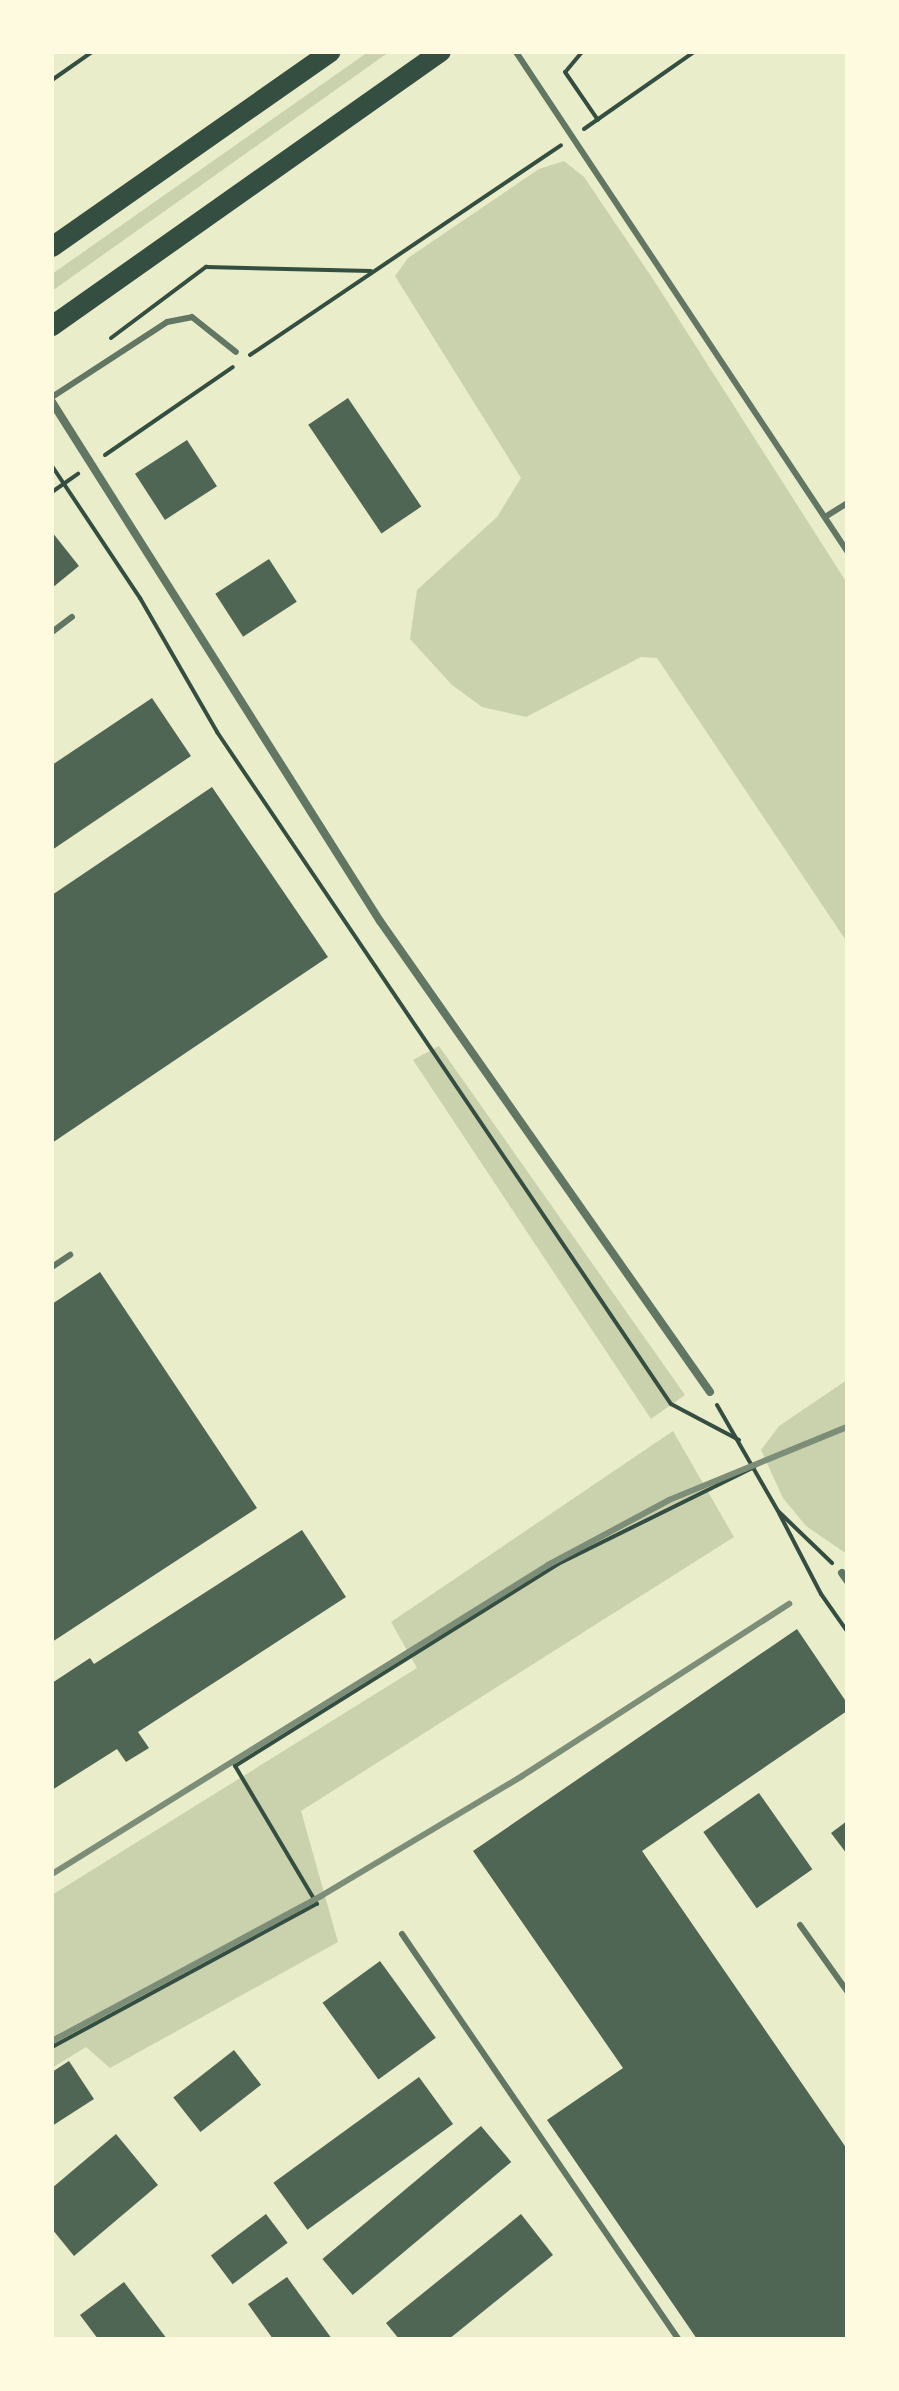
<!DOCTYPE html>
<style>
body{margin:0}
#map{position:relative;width:899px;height:2391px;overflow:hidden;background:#e9edc9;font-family:"Source Serif 4",serif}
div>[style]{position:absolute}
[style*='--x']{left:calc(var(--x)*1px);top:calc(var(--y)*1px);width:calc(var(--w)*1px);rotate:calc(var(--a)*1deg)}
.green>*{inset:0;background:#cad2ad}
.building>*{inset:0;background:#4f6655;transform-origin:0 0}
.path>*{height:4px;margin:-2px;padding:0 2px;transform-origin:2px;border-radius:2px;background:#344e41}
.service>*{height:6px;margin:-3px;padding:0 3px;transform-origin:3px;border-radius:3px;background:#617663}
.minor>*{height:8px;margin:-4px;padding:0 4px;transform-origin:4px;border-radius:4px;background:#617663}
.primary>*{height:20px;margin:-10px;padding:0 10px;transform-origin:10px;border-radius:10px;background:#344e41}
.rail>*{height:6px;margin:-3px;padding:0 3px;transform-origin:3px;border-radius:3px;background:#7c8e77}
span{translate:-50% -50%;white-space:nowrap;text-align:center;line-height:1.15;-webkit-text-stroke:8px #fefae0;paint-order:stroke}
.frame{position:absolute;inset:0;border:54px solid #fefae0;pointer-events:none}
</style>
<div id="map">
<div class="green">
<div style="clip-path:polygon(368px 52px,389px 52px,52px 291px,52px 274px)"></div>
<div style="clip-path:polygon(564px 161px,584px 177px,653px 279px,847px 583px,847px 942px,657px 658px,641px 657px,526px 717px,482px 707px,452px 685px,410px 639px,417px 590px,497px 517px,521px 478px,395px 276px,408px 258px,539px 169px)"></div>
<div style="clip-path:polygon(439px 1046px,685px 1395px,651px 1419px,413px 1060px)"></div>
<div style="clip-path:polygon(847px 1380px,847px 1551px,844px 1552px,806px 1526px,783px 1498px,761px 1450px,779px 1426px)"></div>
<div style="clip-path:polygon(673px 1431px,734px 1537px,301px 1811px,338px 1942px,110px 2068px,86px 2047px,52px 2068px,52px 1895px,417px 1668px,391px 1622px)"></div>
</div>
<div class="building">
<div style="left:348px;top:398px;width:131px;height:48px;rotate:56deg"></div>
<div style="left:187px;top:440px;width:55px;height:62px;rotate:57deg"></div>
<div style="clip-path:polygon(52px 532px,79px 566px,52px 588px)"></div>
<div style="left:269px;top:559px;width:51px;height:64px;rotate:57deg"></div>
<div style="clip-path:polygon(152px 698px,191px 756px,52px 850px,52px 765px)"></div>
<div style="clip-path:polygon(212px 787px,328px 957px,52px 1143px,52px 895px)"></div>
<div style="clip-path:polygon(100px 1272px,257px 1508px,52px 1642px,52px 1304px)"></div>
<div style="clip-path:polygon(302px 1530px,346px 1597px,138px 1732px,149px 1748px,126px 1762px,117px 1749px,52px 1790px,52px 1683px,90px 1658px,94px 1664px)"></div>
<div style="clip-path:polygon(797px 1629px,847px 1703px,847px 1711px,642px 1851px,847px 2149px,847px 2339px,697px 2339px,547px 2120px,623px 2068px,473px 1851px)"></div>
<div style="left:759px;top:1793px;width:93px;height:68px;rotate:55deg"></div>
<div style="clip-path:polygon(847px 1821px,847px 1854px,831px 1833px)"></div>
<div style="left:380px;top:1961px;width:95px;height:71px;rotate:54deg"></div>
<div style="left:234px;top:2050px;width:44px;height:77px;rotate:52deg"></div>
<div style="clip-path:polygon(69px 2061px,94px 2099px,52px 2126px,52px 2072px)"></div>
<div style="left:419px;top:2077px;width:58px;height:180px;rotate:54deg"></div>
<div style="left:481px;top:2126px;width:47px;height:207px;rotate:50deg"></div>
<div style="clip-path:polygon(116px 2134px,158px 2185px,74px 2256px,52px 2229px,52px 2188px)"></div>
<div style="left:266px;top:2214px;width:36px;height:69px;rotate:53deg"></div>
<div style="clip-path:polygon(521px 2214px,553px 2255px,449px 2339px,399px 2339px,386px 2323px)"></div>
<div style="clip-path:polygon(287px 2277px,332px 2339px,273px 2339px,248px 2304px)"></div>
<div style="clip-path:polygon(124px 2282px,167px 2339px,98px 2339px,80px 2315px)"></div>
</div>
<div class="path">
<div style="--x:582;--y:52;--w:26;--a:130"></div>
<div style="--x:565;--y:72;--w:58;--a:55.5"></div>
<div style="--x:52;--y:80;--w:49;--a:-35"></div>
<div style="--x:584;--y:129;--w:134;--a:-35"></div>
<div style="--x:111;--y:338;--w:119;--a:-36.8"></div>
<div style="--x:206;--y:267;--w:165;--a:1.4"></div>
<div style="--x:250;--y:355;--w:375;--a:-34"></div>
<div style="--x:105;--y:455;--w:155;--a:-34.5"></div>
<div style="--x:52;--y:466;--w:159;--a:56.3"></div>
<div style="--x:140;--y:598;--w:155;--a:60.1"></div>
<div style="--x:217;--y:732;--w:811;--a:55.96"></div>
<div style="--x:671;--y:1404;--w:77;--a:27.9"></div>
<div style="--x:52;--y:492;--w:32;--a:-35"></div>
<div style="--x:717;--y:1405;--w:122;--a:60.1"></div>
<div style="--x:778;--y:1511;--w:75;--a:43.9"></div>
<div style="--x:779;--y:1513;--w:91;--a:62.6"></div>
<div style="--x:821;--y:1594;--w:45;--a:54.9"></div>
<div style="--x:52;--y:2047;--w:301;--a:-28.4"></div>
<div style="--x:317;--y:1904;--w:161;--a:-120.7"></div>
<div style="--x:235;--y:1766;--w:381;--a:-32"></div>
<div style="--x:558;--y:1564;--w:219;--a:-26.3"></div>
</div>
<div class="service">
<div style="--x:516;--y:52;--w:599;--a:56.44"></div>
<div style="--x:52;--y:397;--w:137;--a:-33.1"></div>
<div style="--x:167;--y:322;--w:25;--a:-11"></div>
<div style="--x:192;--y:317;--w:56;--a:38.5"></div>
<div style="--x:825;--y:517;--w:26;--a:-32"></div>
<div style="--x:52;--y:632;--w:25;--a:-37"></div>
<div style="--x:52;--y:1267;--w:22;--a:-34"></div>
<div style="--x:800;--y:1925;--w:81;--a:54.5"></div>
<div style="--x:402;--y:1934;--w:490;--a:55.7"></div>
</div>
<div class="minor">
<div style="--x:52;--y:402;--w:614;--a:57.71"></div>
<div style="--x:380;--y:921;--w:575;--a:54.98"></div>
<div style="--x:842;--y:1573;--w:9;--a:54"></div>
</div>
<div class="primary">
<div style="--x:52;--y:247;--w:340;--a:-35"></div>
<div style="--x:52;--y:326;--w:476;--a:-35.2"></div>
</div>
<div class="rail">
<div style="--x:52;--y:1874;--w:584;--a:-31.92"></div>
<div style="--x:548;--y:1565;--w:137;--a:-28.2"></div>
<div style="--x:669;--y:1500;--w:192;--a:-22.3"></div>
<div style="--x:52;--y:2041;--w:306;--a:-28.3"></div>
<div style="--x:321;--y:1896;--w:234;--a:-30.8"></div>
<div style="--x:522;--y:1776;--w:318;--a:-32.8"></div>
</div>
<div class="frame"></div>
</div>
